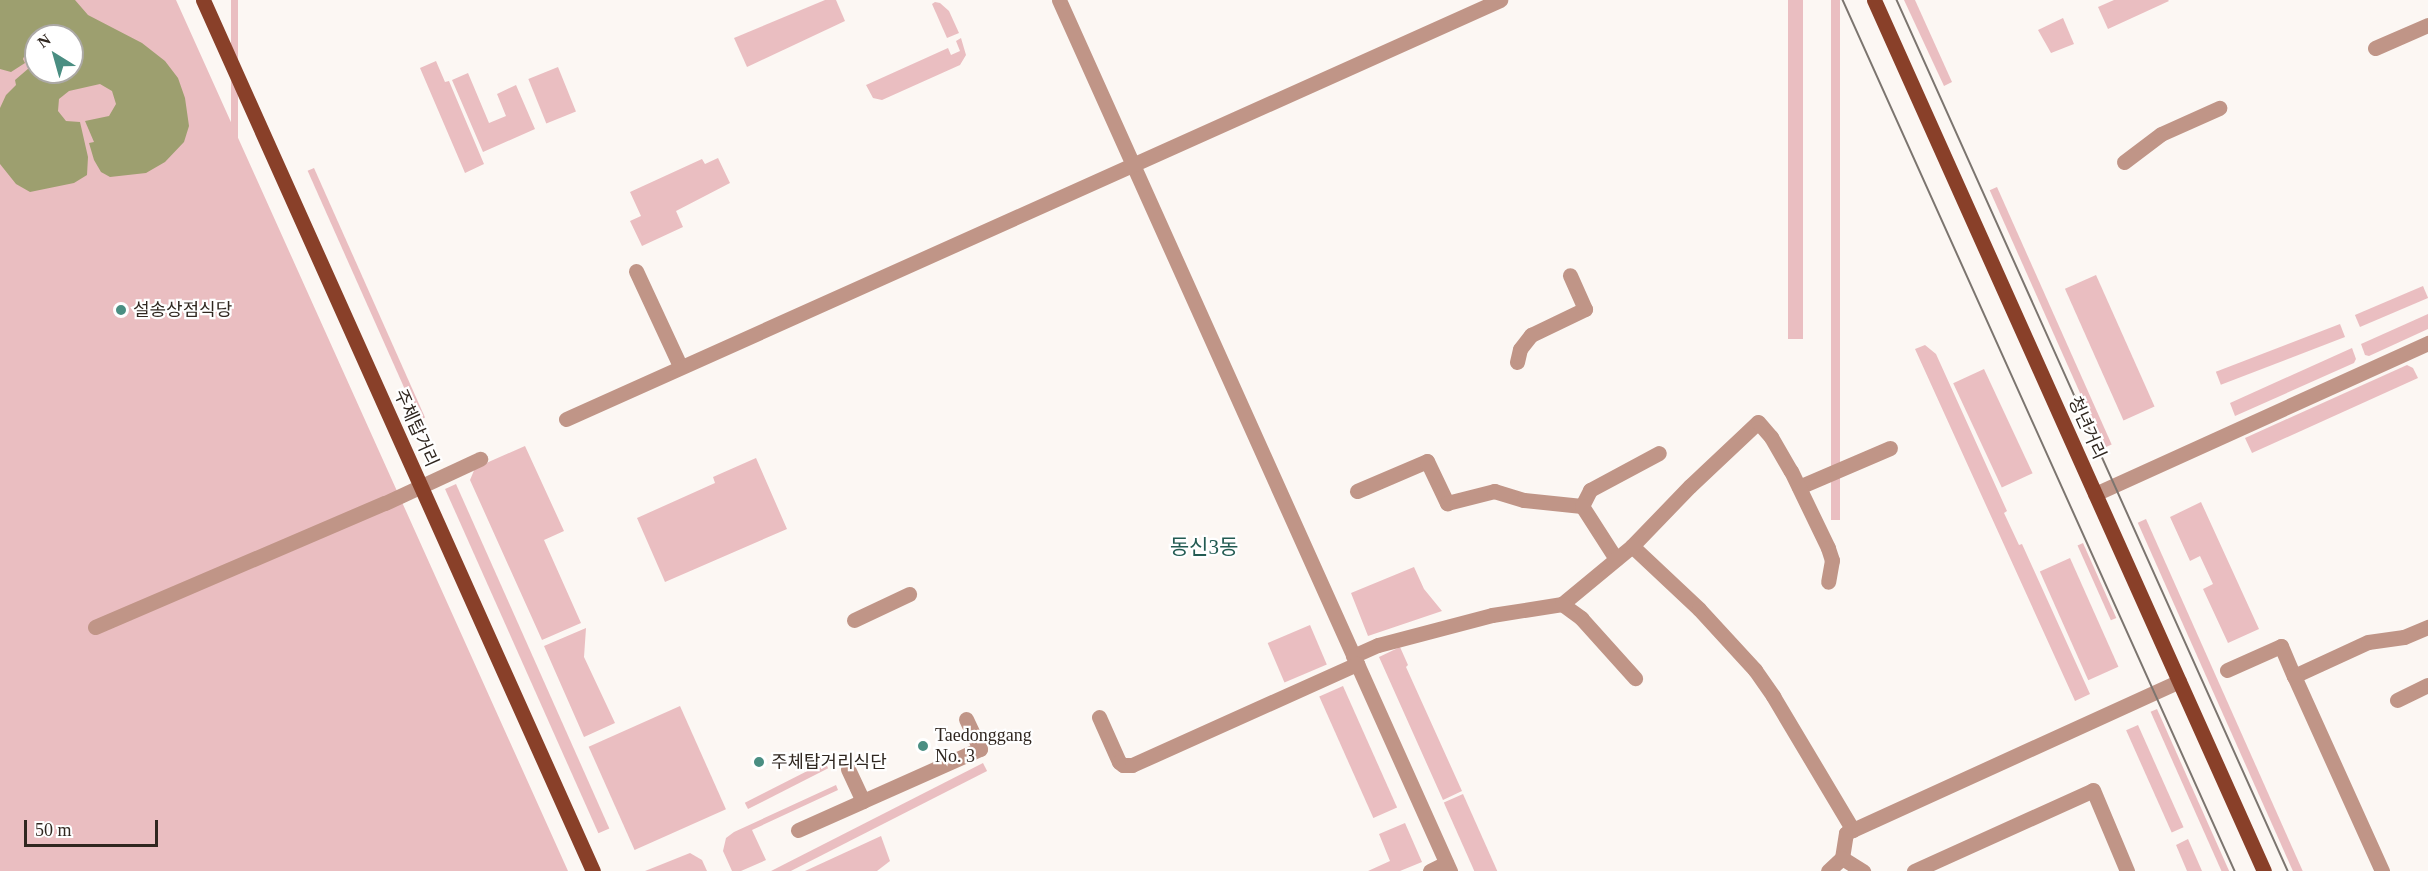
<!DOCTYPE html>
<meta charset="utf-8">
<style>
body{margin:0}
#map{position:relative;width:2428px;height:871px;overflow:hidden;background:#fcf7f3;font-family:"Times New Roman","Noto Sans KR",serif}
div>[style]{position:absolute}
[style*='--x']{left:calc(var(--x)*1px);top:calc(var(--y)*1px);width:calc(var(--w)*1px);rotate:calc(var(--a)*1deg)}
.green>*{inset:0;background:#eabec1;transform-origin:0 0}
.water>*{inset:0;background:#9d9f6f}
.minor>*{height:15px;margin:-7.5px;padding:0 7.5px;transform-origin:7.5px;border-radius:7.5px;background:#c09587}
.major>*{height:15px;margin:-7.5px;padding:0 7.5px;transform-origin:7.5px;border-radius:7.5px;background:#894029}
.tram>*{height:1.5px;margin:-0.75px;padding:0 0.75px;transform-origin:0.75px;border-radius:0.75px;background:#7c756f}
.dots>*{width:16px;height:16px;translate:-50% -50%;box-sizing:border-box;border:3px solid #fff;border-radius:50%}
span{translate:-50% -50%;white-space:nowrap;text-align:center;line-height:1.15;-webkit-text-stroke:4.5px #fff;paint-order:stroke}
.poi-label{font-size:18px;color:#302720}
.left{translate:0 -50%;text-align:left}
.street-label{font-size:18px;color:#302720}
.quarter-label{font-size:21px;color:#235b52}
.north{position:absolute;left:24px;top:24px;width:60px;height:60px;box-sizing:border-box;background:#fff;border:2px solid #aca9a6;border-radius:50%;rotate:323deg;font-size:16px;font-weight:700;line-height:24px;text-align:center;color:#302720}
.north::after{content:'';display:block;margin:auto;width:21px;height:27px;background:#4a8e82;clip-path:polygon(50% 0,100% 100%,50% 72%,0 100%)}
.scale{position:absolute;left:24px;top:820px;width:134px;height:27px;box-sizing:border-box;border:3px solid #302720;border-top:0;padding-left:8px;font-size:18px;line-height:21px;white-space:nowrap;color:#302720;-webkit-text-stroke:4px #fff;paint-order:stroke}
</style>
<div id="map">
<div class="green">
<div style="clip-path:polygon(evenodd,0 0,176px 0,568px 871px,0 871px,0 0,36px 36px,72px 36px,72px 72px,36px 72px,36px 36px)"></div>
<div style="left:231px;top:0;width:7px;height:161px"></div>
<div style="clip-path:polygon(825px 0,836px 0,845px 21px,747px 67px,734px 38px)"></div>
<div style="left:1788px;top:0;width:15px;height:339px"></div>
<div style="left:1831px;top:0;width:9px;height:520px"></div>
<div style="clip-path:polygon(1904px 0,1915px 0,1952px 82px,1944px 86px)"></div>
<div style="clip-path:polygon(2114px 0,2168px 0,2169px 1px,2108px 29px,2098px 7px)"></div>
<div style="clip-path:polygon(935px 2px,940px 3px,949px 11px,959px 33px,947px 38px,932px 4px)"></div>
<div style="clip-path:polygon(2063px 18px,2074px 44px,2051px 53px,2038px 30px)"></div>
<div style="clip-path:polygon(961px 38px,966px 55px,960px 65px,882px 100px,873px 98px,866px 85px,948px 48px,951px 55px,960px 51px,956px 41px)"></div>
<div style="clip-path:polygon(436px 61px,445px 82px,449px 81px,484px 164px,465px 173px,420px 68px)"></div>
<div style="left:558px;top:67px;width:48px;height:32px;rotate:68deg"></div>
<div style="clip-path:polygon(468px 73px,489px 123px,506px 116px,497px 94px,516px 85px,535px 129px,483px 152px,452px 80px)"></div>
<div style="clip-path:polygon(718px 158px,730px 183px,676px 211px,683px 227px,642px 246px,630px 221px,641px 216px,630px 192px,702px 159px,705px 164px)"></div>
<div style="left:314px;top:168px;width:273px;height:7px;rotate:66deg"></div>
<div style="left:1997px;top:187px;width:282px;height:8px;rotate:66deg"></div>
<div style="left:2096px;top:275px;width:144px;height:34px;rotate:66deg"></div>
<div style="left:2423px;top:286px;width:13px;height:74px;rotate:67deg"></div>
<div style="clip-path:polygon(2428px 314px,2428px 329px,2369px 356px,2365px 355px,2361px 344px)"></div>
<div style="left:2340px;top:324px;width:14px;height:133px;rotate:69deg"></div>
<div style="clip-path:polygon(1925px 345px,1936px 354px,2007px 511px,2004px 513px,2019px 545px,2022px 544px,2090px 694px,2075px 701px,1915px 349px)"></div>
<div style="clip-path:polygon(2352px 348px,2356px 359px,2354px 363px,2235px 416px,2230px 403px)"></div>
<div style="clip-path:polygon(2407px 365px,2413px 368px,2418px 378px,2252px 453px,2245px 438px)"></div>
<div style="left:1984px;top:369px;width:115px;height:34px;rotate:65deg"></div>
<div style="clip-path:polygon(525px 446px,564px 531px,544px 540px,581px 623px,542px 640px,470px 480px,475px 468px)"></div>
<div style="clip-path:polygon(756px 458px,787px 529px,665px 582px,637px 518px,715px 483px,713px 477px)"></div>
<div style="left:456px;top:484px;width:377px;height:12px;rotate:66deg"></div>
<div style="clip-path:polygon(2201px 502px,2259px 629px,2228px 643px,2203px 589px,2213px 584px,2200px 556px,2190px 561px,2170px 517px)"></div>
<div style="left:2146px;top:519px;width:386px;height:9px;rotate:66deg"></div>
<div style="left:2083px;top:543px;width:82px;height:6px;rotate:66deg"></div>
<div style="left:2070px;top:558px;width:119px;height:33px;rotate:66deg"></div>
<div style="clip-path:polygon(1414px 567px,1424px 589px,1442px 611px,1368px 636px,1351px 593px)"></div>
<div style="left:1310px;top:625px;width:43px;height:46px;rotate:67deg"></div>
<div style="clip-path:polygon(586px 628px,584px 657px,615px 723px,584px 737px,544px 646px)"></div>
<div style="clip-path:polygon(1400px 647px,1408px 665px,1406px 667px,1462px 791px,1443px 800px,1379px 657px)"></div>
<div style="left:1343px;top:686px;width:133px;height:26px;rotate:66deg"></div>
<div style="left:680px;top:706px;width:113px;height:100px;rotate:66deg"></div>
<div style="left:2157px;top:709px;width:178px;height:7px;rotate:66deg"></div>
<div style="left:2138px;top:725px;width:112px;height:13px;rotate:66deg"></div>
<div style="left:825px;top:762px;width:7px;height:90px;rotate:63deg"></div>
<div style="left:983px;top:763px;width:9px;height:257px;rotate:63deg"></div>
<div style="clip-path:polygon(836px 785px,838px 790px,752px 830px,766px 860px,741px 871px,732px 871px,723px 851px,726px 838px,734px 832px)"></div>
<div style="left:1463px;top:794px;width:85px;height:21px;rotate:66deg"></div>
<div style="clip-path:polygon(1405px 823px,1422px 862px,1400px 871px,1368px 871px,1390px 861px,1379px 834px)"></div>
<div style="clip-path:polygon(881px 836px,890px 861px,877px 871px,805px 871px)"></div>
<div style="clip-path:polygon(2188px 839px,2202px 871px,2187px 871px,2176px 845px)"></div>
<div style="clip-path:polygon(690px 853px,702px 860px,707px 871px,645px 871px)"></div>
</div>
<div class="water">
<div style="clip-path:polygon(0 0,75px 0,88px 15px,142px 43px,165px 61px,178px 78px,185px 98px,189px 126px,184px 142px,165px 162px,146px 173px,110px 177px,101px 172px,94px 160px,89px 143px,94px 142px,85px 121px,109px 116px,116px 104px,112px 91px,100px 84px,69px 91px,59px 99px,58px 111px,66px 121px,80px 122px,88px 157px,87px 175px,74px 183px,30px 192px,16px 184px,0 164px,0 108px,6px 95px,16px 85px,15px 80px,29px 68px,36px 72px,72px 72px,72px 36px,36px 36px,36px 47px,28px 48px,23px 59px,25px 63px,11px 72px,0 69px)"></div>
</div>
<div class="minor">
<div style="--x:1059;--y:0;--w:955;--a:65.82"></div>
<div style="--x:2375;--y:48;--w:58;--a:-23.5"></div>
<div style="--x:2124;--y:162;--w:46;--a:-37.1"></div>
<div style="--x:2161;--y:134;--w:64;--a:-24.1"></div>
<div style="--x:636;--y:271;--w:105;--a:65.1"></div>
<div style="--x:1517;--y:362;--w:13;--a:-77"></div>
<div style="--x:1520;--y:349;--w:18;--a:-52"></div>
<div style="--x:1531;--y:335;--w:60;--a:-25.7"></div>
<div style="--x:1585;--y:309;--w:37;--a:-114"></div>
<div style="--x:566;--y:419;--w:1024;--a:-24.16"></div>
<div style="--x:1799;--y:487;--w:99;--a:-23.2"></div>
<div style="--x:1357;--y:491;--w:76;--a:-23.2"></div>
<div style="--x:1427;--y:461;--w:47;--a:64.5"></div>
<div style="--x:1447;--y:503;--w:49;--a:-14.3"></div>
<div style="--x:1494;--y:491;--w:31;--a:17"></div>
<div style="--x:1524;--y:500;--w:58;--a:5.9"></div>
<div style="--x:2095;--y:494;--w:366;--a:-24.4"></div>
<div style="--x:1582;--y:506;--w:18;--a:-63"></div>
<div style="--x:1590;--y:490;--w:78;--a:-28.2"></div>
<div style="--x:1582;--y:506;--w:63;--a:57.3"></div>
<div style="--x:1632;--y:546;--w:92;--a:43.2"></div>
<div style="--x:1699;--y:609;--w:83;--a:47.4"></div>
<div style="--x:1755;--y:670;--w:32;--a:55"></div>
<div style="--x:1773;--y:696;--w:156;--a:59.2"></div>
<div style="--x:1562;--y:604;--w:91;--a:-39.6"></div>
<div style="--x:1632;--y:546;--w:83;--a:-46"></div>
<div style="--x:1690;--y:486;--w:93;--a:-43.3"></div>
<div style="--x:1758;--y:422;--w:20;--a:49"></div>
<div style="--x:1771;--y:437;--w:39;--a:60"></div>
<div style="--x:1791;--y:471;--w:85;--a:64.3"></div>
<div style="--x:1828;--y:548;--w:13;--a:72"></div>
<div style="--x:1832;--y:560;--w:22;--a:100"></div>
<div style="--x:854;--y:620;--w:61;--a:-25.3"></div>
<div style="--x:95;--y:627;--w:315;--a:-23.2"></div>
<div style="--x:385;--y:503;--w:105;--a:-24.9"></div>
<div style="--x:1353;--y:656;--w:27;--a:-24"></div>
<div style="--x:1378;--y:645;--w:118;--a:-14.7"></div>
<div style="--x:1492;--y:615;--w:71;--a:-8.9"></div>
<div style="--x:1562;--y:604;--w:24;--a:36"></div>
<div style="--x:1581;--y:618;--w:81;--a:48"></div>
<div style="--x:2227;--y:670;--w:59;--a:-24"></div>
<div style="--x:2281;--y:646;--w:33;--a:67"></div>
<div style="--x:2294;--y:676;--w:81;--a:-24.7"></div>
<div style="--x:2368;--y:642;--w:36;--a:-8"></div>
<div style="--x:2404;--y:637;--w:26;--a:-23"></div>
<div style="--x:2294;--y:676;--w:214;--a:65.7"></div>
<div style="--x:2397;--y:700;--w:34;--a:-26"></div>
<div style="--x:1099;--y:717;--w:49;--a:66"></div>
<div style="--x:1119;--y:762;--w:5;--a:37"></div>
<div style="--x:1123;--y:765;--w:9;--a:0"></div>
<div style="--x:1132;--y:765;--w:247;--a:-24.2"></div>
<div style="--x:848;--y:769;--w:35;--a:65"></div>
<div style="--x:863;--y:801;--w:128;--a:-24"></div>
<div style="--x:980;--y:749;--w:33;--a:-115"></div>
<div style="--x:798;--y:830;--w:71;--a:-24"></div>
<div style="--x:1842;--y:858;--w:25;--a:-81"></div>
<div style="--x:1846;--y:833;--w:366;--a:-24.5"></div>
<div style="--x:1430;--y:871;--w:18;--a:-27"></div>
<div style="--x:1828;--y:871;--w:19;--a:-43"></div>
<div style="--x:1842;--y:858;--w:25;--a:32"></div>
<div style="--x:1914;--y:871;--w:196;--a:-24.3"></div>
<div style="--x:2093;--y:790;--w:88;--a:67.2"></div>
</div>
<div class="major">
<div style="--x:203;--y:0;--w:954;--a:65.88"></div>
<div style="--x:1874;--y:0;--w:954;--a:65.88"></div>
</div>
<div class="tram">
<div style="--x:1843;--y:0;--w:955;--a:65.77"></div>
<div style="--x:1897;--y:0;--w:955;--a:65.82"></div>
</div>
<div class="dots">
<div style="left:121px;top:310px;background:#4a8e82"></div>
<div style="left:923px;top:746px;background:#4a8e82"></div>
<div style="left:759px;top:762px;background:#4a8e82"></div>
</div>
<div class="poi-label">
<span class="left" style="left:133px;top:310px">설송상점식당</span>
<span class="left" style="left:935px;top:746px">Taedonggang<br>No. 3</span>
<span class="left" style="left:771px;top:762px">주체탑거리식단</span>
</div>
<div class="street-label">
<span style="left:416px;top:428px;rotate:66deg">주체탑거리</span>
<span style="left:2087px;top:428px;rotate:66deg">청년거리</span>
</div>
<div class="quarter-label">
<span style="left:1204px;top:547px">동신3동</span>
</div>
<div class="north">N</div>
<div class="scale">50 m</div>
</div>
